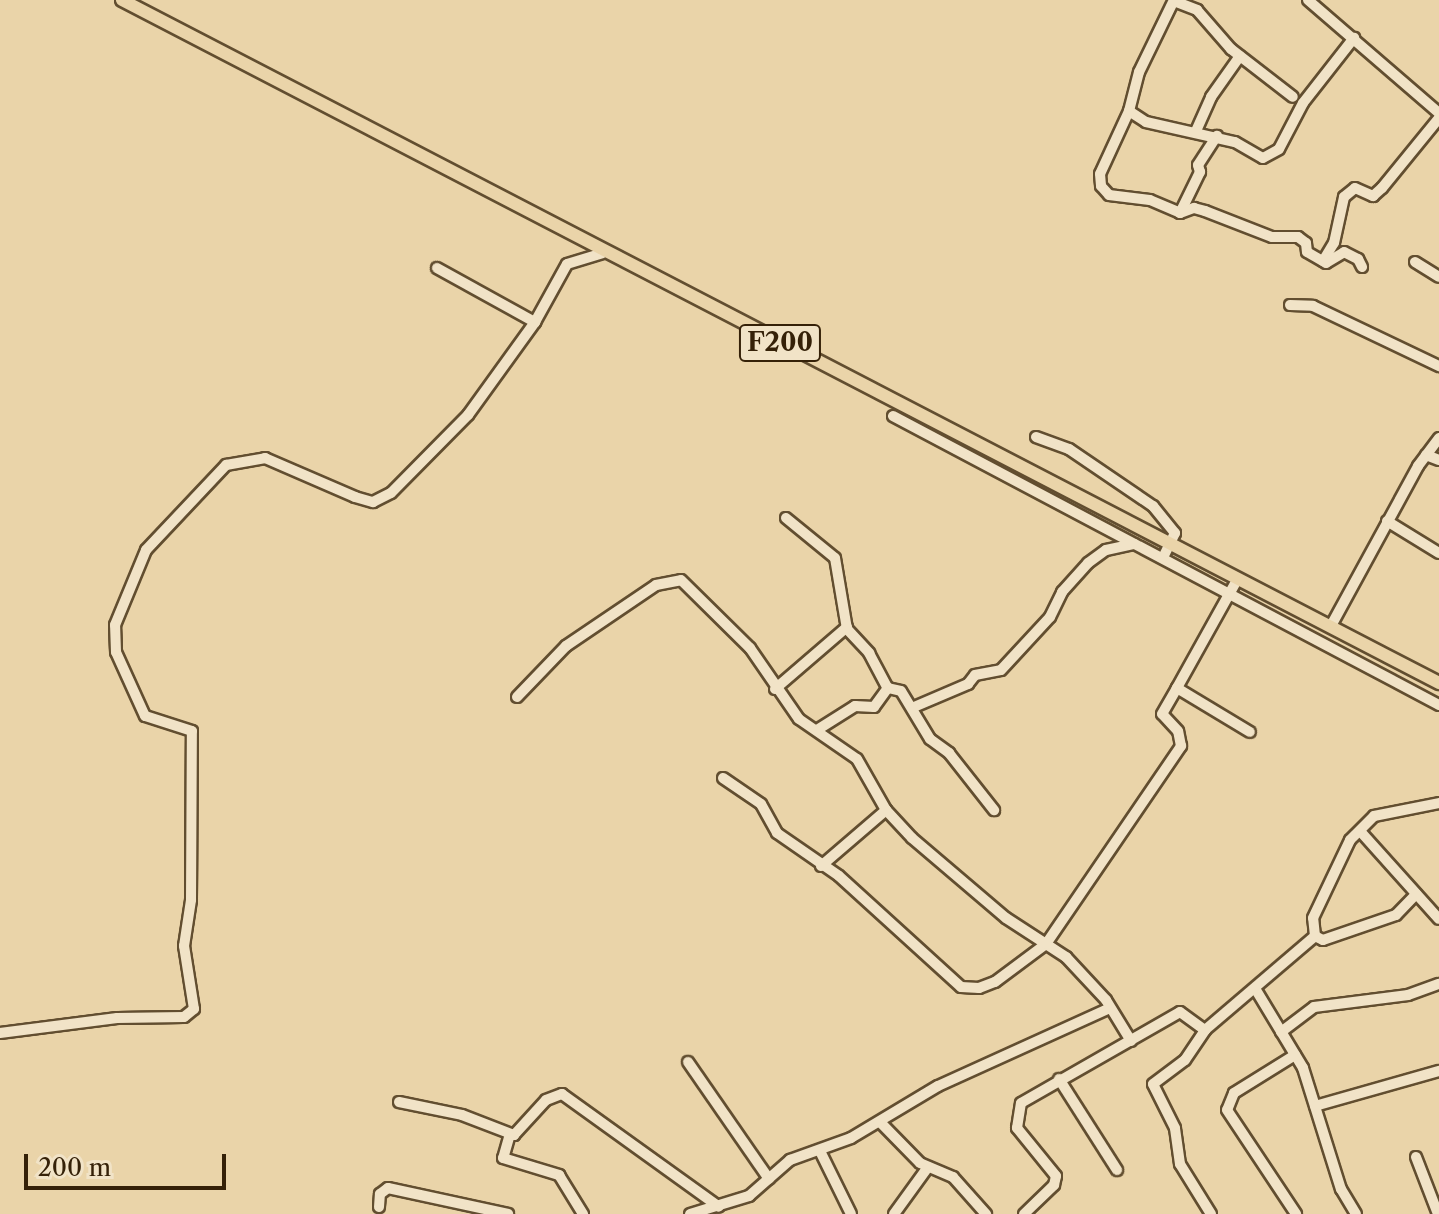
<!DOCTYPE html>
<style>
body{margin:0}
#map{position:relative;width:1439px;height:1214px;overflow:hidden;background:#ead4a9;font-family:"Libre Caslon Text",serif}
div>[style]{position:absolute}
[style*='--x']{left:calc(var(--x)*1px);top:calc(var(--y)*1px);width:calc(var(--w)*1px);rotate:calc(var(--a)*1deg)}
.roads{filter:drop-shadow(2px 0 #624e30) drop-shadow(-2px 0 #624e30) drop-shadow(0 2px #624e30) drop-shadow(0 -2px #624e30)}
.minor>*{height:10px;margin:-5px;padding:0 5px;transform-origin:5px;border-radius:5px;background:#f1e3c7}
.major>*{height:12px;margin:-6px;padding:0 6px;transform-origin:6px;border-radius:6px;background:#ead4a9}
span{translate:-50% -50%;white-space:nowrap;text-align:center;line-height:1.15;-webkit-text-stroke:7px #f1e3c7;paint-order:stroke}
.shield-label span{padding:2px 6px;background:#f1e3c7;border:2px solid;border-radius:6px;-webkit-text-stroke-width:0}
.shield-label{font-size:26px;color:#352108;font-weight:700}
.scale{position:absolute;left:24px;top:1154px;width:202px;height:36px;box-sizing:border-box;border:4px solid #352108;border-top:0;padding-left:10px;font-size:24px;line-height:28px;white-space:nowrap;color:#352108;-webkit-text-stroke:6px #f1e3c7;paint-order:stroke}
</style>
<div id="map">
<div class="roads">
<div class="minor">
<div style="--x:1174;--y:0;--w:80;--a:115.9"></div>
<div style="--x:1139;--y:72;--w:40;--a:104.4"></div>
<div style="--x:1129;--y:111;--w:69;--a:114.7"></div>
<div style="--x:1100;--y:174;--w:12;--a:85"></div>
<div style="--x:1101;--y:186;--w:12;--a:48"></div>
<div style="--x:1109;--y:195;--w:41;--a:7"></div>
<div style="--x:1150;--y:200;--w:33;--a:23"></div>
<div style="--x:1180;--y:213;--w:15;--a:-20"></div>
<div style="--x:1194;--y:208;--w:11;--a:15"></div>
<div style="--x:1205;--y:211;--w:72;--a:21.2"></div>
<div style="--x:1272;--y:237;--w:26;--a:0"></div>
<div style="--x:1298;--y:237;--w:10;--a:37"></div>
<div style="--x:1306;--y:243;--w:9;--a:84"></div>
<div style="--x:1307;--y:252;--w:22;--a:30"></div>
<div style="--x:1326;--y:263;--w:21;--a:-31"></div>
<div style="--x:1344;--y:252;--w:16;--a:27"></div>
<div style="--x:1358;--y:259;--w:9;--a:63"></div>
<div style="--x:1308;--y:0;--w:173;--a:40.8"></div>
<div style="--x:1174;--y:1;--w:25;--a:21"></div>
<div style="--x:1197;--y:10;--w:52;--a:48.9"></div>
<div style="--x:1231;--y:49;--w:78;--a:37.7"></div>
<div style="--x:1129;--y:111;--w:20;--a:33"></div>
<div style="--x:1146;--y:122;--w:91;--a:12.7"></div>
<div style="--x:1235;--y:142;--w:32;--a:30"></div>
<div style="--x:1263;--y:158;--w:18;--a:-29"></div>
<div style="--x:1279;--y:149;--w:52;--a:-62.4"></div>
<div style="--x:1303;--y:103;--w:83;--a:-51.9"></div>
<div style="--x:1196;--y:131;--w:37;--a:-66"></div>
<div style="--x:1211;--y:97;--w:50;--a:-54.7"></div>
<div style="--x:1180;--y:213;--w:46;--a:-64"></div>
<div style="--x:1200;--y:172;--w:7;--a:-106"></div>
<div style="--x:1198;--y:165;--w:35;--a:-57"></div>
<div style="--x:1323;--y:261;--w:21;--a:-59"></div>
<div style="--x:1334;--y:243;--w:47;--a:-77.7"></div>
<div style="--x:1344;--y:197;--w:14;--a:-39"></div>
<div style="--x:1355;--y:188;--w:20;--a:24"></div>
<div style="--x:1373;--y:196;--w:12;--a:-42"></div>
<div style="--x:1382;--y:188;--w:90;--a:-50.8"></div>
<div style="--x:1415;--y:262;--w:28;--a:32"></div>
<div style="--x:437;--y:268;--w:112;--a:28.9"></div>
<div style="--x:1290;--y:305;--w:23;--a:2"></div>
<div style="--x:1313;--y:306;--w:140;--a:25.5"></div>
<div style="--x:893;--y:416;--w:618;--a:27.89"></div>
<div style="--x:1036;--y:437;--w:35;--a:20"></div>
<div style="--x:1069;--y:449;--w:102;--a:34.2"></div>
<div style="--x:1153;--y:506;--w:35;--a:51"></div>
<div style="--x:1175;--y:533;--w:28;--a:116"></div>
<div style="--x:1426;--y:455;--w:14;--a:21"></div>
<div style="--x:786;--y:518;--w:63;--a:39.2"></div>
<div style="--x:835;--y:558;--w:72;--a:80.4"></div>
<div style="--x:847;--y:629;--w:33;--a:47"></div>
<div style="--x:869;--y:653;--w:40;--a:62"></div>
<div style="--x:1387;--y:521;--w:61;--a:31.6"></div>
<div style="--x:1237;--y:580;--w:124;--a:119.1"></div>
<div style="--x:1177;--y:688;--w:85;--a:31.1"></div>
<div style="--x:1332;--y:624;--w:180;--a:-61.4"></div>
<div style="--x:1418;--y:466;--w:35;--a:-53"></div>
<div style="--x:775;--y:689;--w:95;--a:-40.7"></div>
<div style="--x:517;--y:697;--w:71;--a:-46.1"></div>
<div style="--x:566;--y:646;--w:109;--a:-34.1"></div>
<div style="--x:656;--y:585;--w:25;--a:-11"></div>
<div style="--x:681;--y:580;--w:97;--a:44.6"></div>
<div style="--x:750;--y:648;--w:86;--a:55.4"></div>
<div style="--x:799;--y:719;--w:70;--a:34.6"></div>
<div style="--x:857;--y:759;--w:59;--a:60.4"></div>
<div style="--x:886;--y:810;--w:38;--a:47"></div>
<div style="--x:912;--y:838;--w:123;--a:40.4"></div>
<div style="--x:1006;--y:918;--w:72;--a:33"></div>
<div style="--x:1066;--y:957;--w:59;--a:47.1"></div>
<div style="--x:1106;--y:1000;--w:48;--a:58.6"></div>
<div style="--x:914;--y:707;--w:59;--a:-23.1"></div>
<div style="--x:968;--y:684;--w:11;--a:-52"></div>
<div style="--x:975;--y:675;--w:26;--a:-11"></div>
<div style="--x:1001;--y:670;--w:72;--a:-47.2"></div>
<div style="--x:1050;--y:617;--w:28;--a:-64"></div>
<div style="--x:1062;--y:592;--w:39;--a:-48"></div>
<div style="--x:1088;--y:563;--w:22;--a:-36"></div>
<div style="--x:1106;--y:550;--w:29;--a:-12"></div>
<div style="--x:817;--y:730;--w:45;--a:-32.3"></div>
<div style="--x:855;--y:706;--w:19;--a:3"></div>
<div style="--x:874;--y:707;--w:24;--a:-54"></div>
<div style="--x:888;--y:688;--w:13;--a:13"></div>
<div style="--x:901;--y:691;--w:56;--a:58.9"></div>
<div style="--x:930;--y:739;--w:24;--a:36"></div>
<div style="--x:949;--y:753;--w:73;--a:51.7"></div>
<div style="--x:723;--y:778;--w:46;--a:34.4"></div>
<div style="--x:761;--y:804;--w:33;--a:61"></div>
<div style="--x:777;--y:833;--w:75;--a:34.7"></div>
<div style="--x:839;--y:876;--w:165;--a:42.3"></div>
<div style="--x:961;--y:987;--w:18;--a:3"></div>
<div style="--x:979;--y:988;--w:17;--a:-21"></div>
<div style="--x:995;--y:982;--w:64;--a:-36.7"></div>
<div style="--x:1046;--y:944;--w:240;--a:-55.7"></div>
<div style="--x:1181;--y:746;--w:15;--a:-101"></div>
<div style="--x:1178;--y:731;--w:23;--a:-133"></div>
<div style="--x:1162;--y:714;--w:30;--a:-60"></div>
<div style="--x:1360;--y:831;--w:118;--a:48.1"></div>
<div style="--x:821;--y:866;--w:86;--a:-40.7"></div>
<div style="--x:1315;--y:936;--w:18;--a:-96"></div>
<div style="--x:1313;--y:918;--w:86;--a:-64.6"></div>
<div style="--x:1350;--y:840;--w:34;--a:-45"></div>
<div style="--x:1374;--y:816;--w:66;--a:-11.3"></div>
<div style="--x:1315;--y:936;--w:9;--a:27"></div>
<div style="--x:1323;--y:940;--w:77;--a:-18.9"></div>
<div style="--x:1396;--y:915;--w:29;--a:-46"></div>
<div style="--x:1256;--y:990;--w:91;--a:58.9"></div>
<div style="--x:1303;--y:1068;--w:127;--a:72.6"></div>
<div style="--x:1341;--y:1189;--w:29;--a:59"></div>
<div style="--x:1281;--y:1032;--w:41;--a:-37.1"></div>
<div style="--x:1314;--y:1007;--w:95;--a:-7.3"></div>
<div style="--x:1408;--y:995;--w:33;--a:-20"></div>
<div style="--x:0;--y:1033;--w:118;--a:-7.3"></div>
<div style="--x:117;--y:1018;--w:67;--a:-0.9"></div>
<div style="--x:184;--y:1017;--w:13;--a:-39"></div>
<div style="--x:194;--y:1009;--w:64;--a:-99"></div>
<div style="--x:184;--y:946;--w:47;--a:-81.3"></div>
<div style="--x:191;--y:900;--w:169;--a:-89.7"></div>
<div style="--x:192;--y:731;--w:49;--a:-162.3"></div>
<div style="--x:145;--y:716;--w:70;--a:-114.4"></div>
<div style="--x:116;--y:652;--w:27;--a:-92"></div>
<div style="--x:115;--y:625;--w:81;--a:-67.5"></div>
<div style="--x:146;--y:550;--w:117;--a:-46.7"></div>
<div style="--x:226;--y:465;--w:40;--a:-10"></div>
<div style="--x:265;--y:458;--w:98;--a:23.4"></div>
<div style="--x:355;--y:497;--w:19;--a:16"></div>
<div style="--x:373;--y:502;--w:20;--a:-27"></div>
<div style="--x:391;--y:493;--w:110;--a:-45.4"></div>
<div style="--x:468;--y:415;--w:115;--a:-54.2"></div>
<div style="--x:535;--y:322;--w:66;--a:-61.1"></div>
<div style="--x:567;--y:264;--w:37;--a:-17"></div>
<div style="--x:1295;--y:1055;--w:72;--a:148.1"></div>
<div style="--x:1234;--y:1093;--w:18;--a:112"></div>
<div style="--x:1227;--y:1110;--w:125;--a:56.4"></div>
<div style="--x:688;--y:1062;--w:142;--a:55.3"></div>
<div style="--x:1059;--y:1079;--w:108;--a:57.5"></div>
<div style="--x:399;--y:1102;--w:64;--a:11.7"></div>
<div style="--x:462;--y:1115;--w:56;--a:21"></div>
<div style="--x:514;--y:1135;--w:47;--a:-47.6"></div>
<div style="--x:546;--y:1100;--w:17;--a:-21"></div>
<div style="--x:562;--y:1094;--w:193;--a:35.7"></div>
<div style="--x:1315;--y:1106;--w:129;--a:-15.8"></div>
<div style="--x:880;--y:1122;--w:57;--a:45.7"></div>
<div style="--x:920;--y:1163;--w:36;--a:23"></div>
<div style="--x:953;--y:1177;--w:50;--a:48.3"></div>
<div style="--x:510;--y:1134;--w:25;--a:106"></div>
<div style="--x:503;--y:1158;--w:59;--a:16.9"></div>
<div style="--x:559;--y:1175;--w:46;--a:58.4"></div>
<div style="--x:820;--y:1151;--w:70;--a:63.8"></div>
<div style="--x:1416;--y:1157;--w:61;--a:68.9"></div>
<div style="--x:379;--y:1207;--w:13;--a:-86"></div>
<div style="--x:380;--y:1194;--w:10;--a:-37"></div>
<div style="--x:388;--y:1188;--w:123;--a:12.2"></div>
<div style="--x:690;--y:1214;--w:62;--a:-17"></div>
<div style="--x:749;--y:1196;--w:55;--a:-41.3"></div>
<div style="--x:790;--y:1160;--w:65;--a:-19.8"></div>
<div style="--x:851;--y:1138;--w:101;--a:-30.9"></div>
<div style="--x:938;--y:1086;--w:187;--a:-24.4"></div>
<div style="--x:894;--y:1214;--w:58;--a:-54.1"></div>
<div style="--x:1024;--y:1214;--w:42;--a:-44"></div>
<div style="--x:1054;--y:1185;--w:9;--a:-77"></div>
<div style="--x:1056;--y:1176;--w:62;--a:-129.1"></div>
<div style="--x:1017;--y:1128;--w:25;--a:-81"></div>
<div style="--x:1021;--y:1103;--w:183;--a:-29.8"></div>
<div style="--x:1180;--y:1012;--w:31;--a:36"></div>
<div style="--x:1211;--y:1214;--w:59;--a:-121.8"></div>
<div style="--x:1180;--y:1164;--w:36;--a:-98"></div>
<div style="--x:1175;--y:1128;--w:49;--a:-116.6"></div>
<div style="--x:1153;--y:1084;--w:40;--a:-37"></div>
<div style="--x:1185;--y:1060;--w:36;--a:-56"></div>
<div style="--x:1205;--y:1030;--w:145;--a:-40.5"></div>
</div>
<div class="major">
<div style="--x:122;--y:0;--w:1484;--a:27.41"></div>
</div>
</div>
<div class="shield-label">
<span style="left:780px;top:343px">F200</span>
</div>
<div class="scale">200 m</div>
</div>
